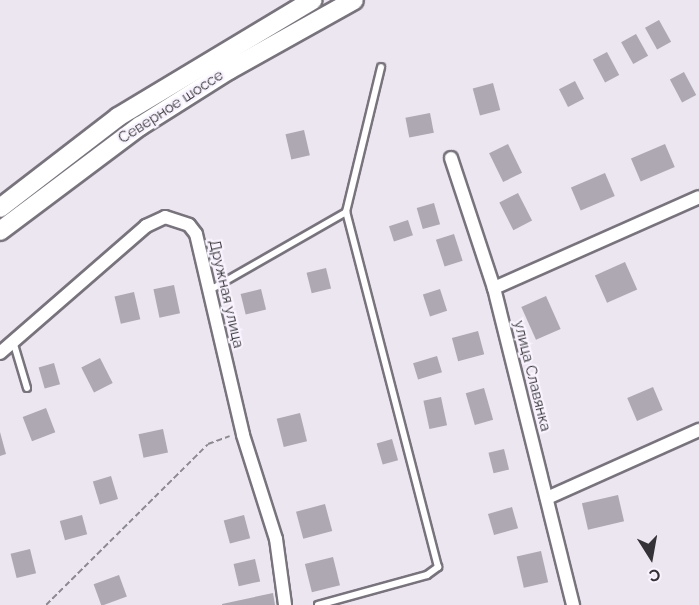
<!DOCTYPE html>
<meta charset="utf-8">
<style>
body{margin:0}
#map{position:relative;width:699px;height:605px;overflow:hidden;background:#ebe6f0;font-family:Raleway,sans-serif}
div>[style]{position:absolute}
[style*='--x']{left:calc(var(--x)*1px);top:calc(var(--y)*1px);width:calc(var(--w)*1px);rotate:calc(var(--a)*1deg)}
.building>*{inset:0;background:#ada8b2;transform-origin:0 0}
.path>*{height:2px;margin-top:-1px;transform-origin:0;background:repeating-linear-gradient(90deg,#8d8990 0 6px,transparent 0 9px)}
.roads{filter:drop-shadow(2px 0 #78737c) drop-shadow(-2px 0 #78737c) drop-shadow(0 2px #78737c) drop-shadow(0 -2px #78737c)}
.lane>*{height:6px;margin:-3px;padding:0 3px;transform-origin:3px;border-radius:3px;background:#fff}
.street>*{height:12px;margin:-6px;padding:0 6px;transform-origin:6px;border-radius:6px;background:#fff}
.primary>*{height:18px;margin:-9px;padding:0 9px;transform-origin:9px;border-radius:9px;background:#fff}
span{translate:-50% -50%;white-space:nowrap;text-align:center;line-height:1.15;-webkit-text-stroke:4.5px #f8f3fe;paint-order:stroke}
.street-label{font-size:15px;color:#343236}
.north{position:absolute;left:621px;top:527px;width:60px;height:60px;-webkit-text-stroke:4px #f8f3fe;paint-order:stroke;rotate:169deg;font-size:16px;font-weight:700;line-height:24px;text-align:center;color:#343236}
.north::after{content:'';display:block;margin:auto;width:21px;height:27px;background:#343236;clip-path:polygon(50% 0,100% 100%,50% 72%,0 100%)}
</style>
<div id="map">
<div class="building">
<div style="left:659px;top:20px;width:25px;height:16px;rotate:61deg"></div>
<div style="left:636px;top:34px;width:25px;height:17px;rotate:61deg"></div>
<div style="left:607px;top:52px;width:26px;height:16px;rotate:62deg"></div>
<div style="left:684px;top:72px;width:26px;height:16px;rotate:62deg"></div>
<div style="left:575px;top:81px;width:20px;height:18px;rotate:63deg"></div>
<div style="left:493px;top:83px;width:28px;height:21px;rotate:75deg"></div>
<div style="left:430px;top:113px;width:20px;height:25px;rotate:79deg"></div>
<div style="left:304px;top:130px;width:26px;height:19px;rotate:77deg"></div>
<div style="left:508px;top:144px;width:32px;height:21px;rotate:64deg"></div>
<div style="left:665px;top:144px;width:25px;height:37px;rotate:67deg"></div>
<div style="left:605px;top:173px;width:25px;height:37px;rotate:67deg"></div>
<div style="left:518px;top:193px;width:31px;height:21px;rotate:63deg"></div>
<div style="left:434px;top:203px;width:22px;height:18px;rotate:74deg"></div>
<div style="left:408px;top:220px;width:16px;height:20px;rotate:72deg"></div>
<div style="left:454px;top:234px;width:28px;height:19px;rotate:72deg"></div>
<div style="left:625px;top:262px;width:30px;height:33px;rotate:66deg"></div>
<div style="left:326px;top:268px;width:21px;height:20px;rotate:76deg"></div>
<div style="left:174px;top:285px;width:29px;height:21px;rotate:78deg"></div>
<div style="left:261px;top:289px;width:21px;height:21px;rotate:76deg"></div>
<div style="left:440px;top:289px;width:23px;height:18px;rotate:72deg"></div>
<div style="left:134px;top:292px;width:28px;height:20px;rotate:77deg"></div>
<div style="left:546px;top:296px;width:36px;height:27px;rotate:66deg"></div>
<div style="left:478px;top:331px;width:24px;height:27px;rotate:75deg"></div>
<div style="left:437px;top:356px;width:17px;height:25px;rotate:73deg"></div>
<div style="left:100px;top:358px;width:28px;height:21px;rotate:63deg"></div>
<div style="left:54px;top:363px;width:22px;height:16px;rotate:74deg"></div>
<div style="left:653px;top:387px;width:25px;height:28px;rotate:67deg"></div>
<div style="left:484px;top:388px;width:33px;height:19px;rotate:74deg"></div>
<div style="left:441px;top:397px;width:29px;height:18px;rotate:78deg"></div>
<div style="left:46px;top:408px;width:26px;height:25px;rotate:69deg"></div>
<div style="left:300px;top:413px;width:29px;height:24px;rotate:76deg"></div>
<div style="left:163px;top:429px;width:24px;height:25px;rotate:78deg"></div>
<div style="clip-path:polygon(0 432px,6px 454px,0 456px)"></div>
<div style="left:392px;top:439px;width:22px;height:16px;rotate:74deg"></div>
<div style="left:504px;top:449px;width:21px;height:16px;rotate:76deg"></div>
<div style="left:111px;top:476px;width:24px;height:19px;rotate:73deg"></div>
<div style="left:618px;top:495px;width:27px;height:37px;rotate:77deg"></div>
<div style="left:325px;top:504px;width:28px;height:30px;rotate:75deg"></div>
<div style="left:512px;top:507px;width:22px;height:25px;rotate:74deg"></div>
<div style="left:82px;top:515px;width:20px;height:23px;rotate:75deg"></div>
<div style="left:244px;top:515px;width:24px;height:21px;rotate:75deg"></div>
<div style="left:30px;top:549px;width:25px;height:20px;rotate:76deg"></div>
<div style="left:541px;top:551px;width:32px;height:25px;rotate:77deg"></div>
<div style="left:333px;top:557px;width:29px;height:29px;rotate:76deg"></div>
<div style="left:255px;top:559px;width:23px;height:22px;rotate:77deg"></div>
<div style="left:119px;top:575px;width:23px;height:27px;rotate:70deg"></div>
<div style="clip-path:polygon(273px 593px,275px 605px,222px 605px,222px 604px)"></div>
</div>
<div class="path">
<div style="--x:46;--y:605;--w:228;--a:-44.8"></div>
<div style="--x:208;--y:444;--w:23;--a:-20"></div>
</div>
<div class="roads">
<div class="lane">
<div style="--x:210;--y:290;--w:157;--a:-29.8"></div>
<div style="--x:346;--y:212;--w:149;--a:-76.4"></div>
<div style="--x:13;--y:341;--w:49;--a:73.4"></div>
<div style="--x:318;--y:605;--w:113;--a:-15.4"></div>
<div style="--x:427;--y:575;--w:14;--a:-36"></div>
<div style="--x:438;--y:567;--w:367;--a:-104.5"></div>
</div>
<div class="street">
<div style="--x:451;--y:158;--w:137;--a:71.7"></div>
<div style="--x:494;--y:288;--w:327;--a:76"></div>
<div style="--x:494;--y:288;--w:224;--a:-23.9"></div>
<div style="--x:0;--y:353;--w:194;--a:-41"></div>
<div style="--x:146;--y:226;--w:21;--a:-25"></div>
<div style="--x:165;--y:217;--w:25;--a:18"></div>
<div style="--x:189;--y:225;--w:11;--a:52"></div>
<div style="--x:196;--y:234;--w:206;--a:76.8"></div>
<div style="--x:243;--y:435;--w:109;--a:72.4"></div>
<div style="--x:276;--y:539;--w:67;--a:82.2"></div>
<div style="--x:547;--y:498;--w:167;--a:-24.1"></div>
</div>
<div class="primary">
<div style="--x:0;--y:208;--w:149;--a:-37.6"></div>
<div style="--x:118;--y:117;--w:227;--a:-31"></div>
<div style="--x:0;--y:231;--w:175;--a:-36.9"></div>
<div style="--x:140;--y:126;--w:105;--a:-32.2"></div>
<div style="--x:229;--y:70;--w:143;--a:-29.2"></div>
</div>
</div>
<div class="street-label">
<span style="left:171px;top:107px;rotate:-33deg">Северное шоссе</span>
<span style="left:226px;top:294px;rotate:77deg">Дружная улица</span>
<span style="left:532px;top:376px;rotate:76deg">улица Славянка</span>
</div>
<div class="north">С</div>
</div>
